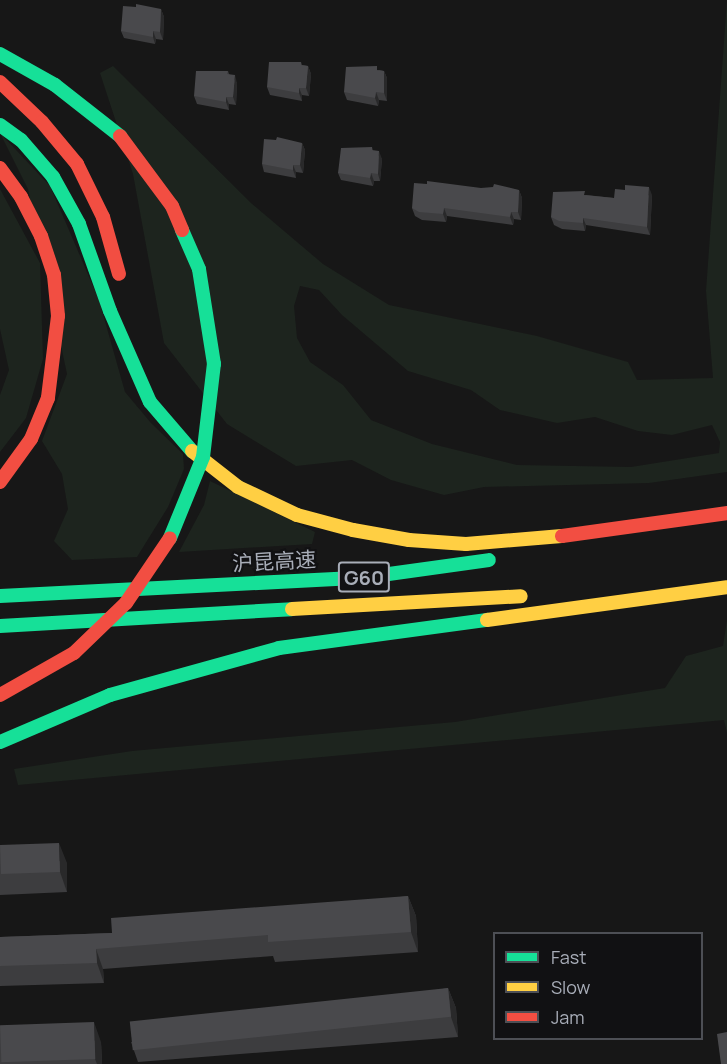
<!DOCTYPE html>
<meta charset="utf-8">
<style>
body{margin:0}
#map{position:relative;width:727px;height:1064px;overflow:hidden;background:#171717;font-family:Manrope,"Noto Sans SC",sans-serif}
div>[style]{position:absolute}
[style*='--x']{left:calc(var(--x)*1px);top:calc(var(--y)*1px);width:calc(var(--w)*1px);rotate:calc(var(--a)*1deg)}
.green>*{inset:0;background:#1d241e}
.fast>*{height:14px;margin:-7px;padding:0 7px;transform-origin:7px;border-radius:7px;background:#16e098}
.slow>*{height:14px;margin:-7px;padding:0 7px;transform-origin:7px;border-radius:7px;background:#ffcf43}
.jam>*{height:14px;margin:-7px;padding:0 7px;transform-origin:7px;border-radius:7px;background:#f24e42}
.fast-bridge>*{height:14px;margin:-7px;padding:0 7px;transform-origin:7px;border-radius:7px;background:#16e098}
.jam-bridge>*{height:14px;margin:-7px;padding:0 7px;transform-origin:7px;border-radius:7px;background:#f24e42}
.wall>*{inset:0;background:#3d3d3f}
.shaded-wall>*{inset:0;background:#29292a}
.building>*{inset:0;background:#49494c;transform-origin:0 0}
span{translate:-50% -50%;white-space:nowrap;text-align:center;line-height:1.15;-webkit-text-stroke:4.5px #111113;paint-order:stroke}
.shield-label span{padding:2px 4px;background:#111113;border:2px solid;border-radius:4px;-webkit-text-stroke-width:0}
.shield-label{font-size:20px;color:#a8adb8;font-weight:700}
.street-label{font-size:21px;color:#a8adb8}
.legend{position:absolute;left:493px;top:932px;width:210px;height:108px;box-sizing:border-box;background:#111113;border:2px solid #4d4f55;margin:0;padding:8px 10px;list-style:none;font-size:18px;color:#a8adb8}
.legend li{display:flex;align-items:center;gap:12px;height:30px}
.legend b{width:30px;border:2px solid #4d4f55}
</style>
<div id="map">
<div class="green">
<div style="clip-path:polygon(evenodd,727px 0,727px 472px,649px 483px,484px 487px,444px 495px,391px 480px,352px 460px,296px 466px,227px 424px,164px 343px,133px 174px,100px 73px,113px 66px,251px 203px,323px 264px,389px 305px,537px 336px,628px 362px,637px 380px,713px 378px,706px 291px,727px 0,300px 286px,319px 290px,342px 315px,408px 371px,471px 390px,500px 410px,557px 423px,595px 417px,638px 431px,672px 435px,712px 425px,720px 442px,719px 453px,631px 467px,517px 465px,432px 444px,371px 420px,343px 385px,310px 362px,297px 338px,294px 306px,300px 286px)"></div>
<div style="clip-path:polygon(0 133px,50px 186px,99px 300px,125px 392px,151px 423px,183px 454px,184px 469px,168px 507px,137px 557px,72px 560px,54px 541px,68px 509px,62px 474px,42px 441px,67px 374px,28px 189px)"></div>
<div style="clip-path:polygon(0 189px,40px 263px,43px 359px,26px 418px,0 452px,0 395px,9px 370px,0 329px)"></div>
<div style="clip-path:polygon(210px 481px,315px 532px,312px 544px,179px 552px,204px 505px)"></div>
<div style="clip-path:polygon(727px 620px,727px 733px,724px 720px,18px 785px,14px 769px,132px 751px,455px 722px,665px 688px,686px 656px,723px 646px)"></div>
</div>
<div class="fast">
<div style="--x:0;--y:54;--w:63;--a:29.4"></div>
<div style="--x:55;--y:85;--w:83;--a:38.1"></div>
<div style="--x:0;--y:125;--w:26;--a:36"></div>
<div style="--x:21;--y:140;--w:49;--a:49.1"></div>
<div style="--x:53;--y:177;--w:54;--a:61"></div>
<div style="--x:79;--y:224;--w:92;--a:70.4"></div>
<div style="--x:110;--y:311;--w:99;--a:66.3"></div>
<div style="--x:150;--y:402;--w:65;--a:49.4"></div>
<div style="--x:0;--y:596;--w:360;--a:-2.9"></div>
<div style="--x:360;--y:578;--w:130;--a:-7.9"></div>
<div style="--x:0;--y:626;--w:292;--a:-3.3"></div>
<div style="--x:0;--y:742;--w:120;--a:-23.1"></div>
<div style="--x:110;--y:695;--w:175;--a:-15.5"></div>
<div style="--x:279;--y:648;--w:210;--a:-7.7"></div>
</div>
<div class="slow">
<div style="--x:192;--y:451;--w:58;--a:38"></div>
<div style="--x:238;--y:487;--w:65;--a:25.4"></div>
<div style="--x:297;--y:515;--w:58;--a:15"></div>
<div style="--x:353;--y:530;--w:57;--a:10.1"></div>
<div style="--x:409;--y:540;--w:57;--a:4"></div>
<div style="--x:466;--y:544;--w:96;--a:-4.8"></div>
<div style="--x:292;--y:609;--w:229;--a:-3.2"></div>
<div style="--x:487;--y:620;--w:242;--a:-7.8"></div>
</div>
<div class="jam">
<div style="--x:0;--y:82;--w:58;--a:43.6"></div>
<div style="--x:42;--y:122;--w:55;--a:50.2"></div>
<div style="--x:77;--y:164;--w:59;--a:63.9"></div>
<div style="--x:103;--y:217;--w:59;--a:74.3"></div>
<div style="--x:0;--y:168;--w:36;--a:54"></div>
<div style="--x:21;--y:197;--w:44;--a:62.9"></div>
<div style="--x:41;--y:236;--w:41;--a:71.6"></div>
<div style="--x:54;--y:275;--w:41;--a:84.4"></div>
<div style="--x:58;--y:316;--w:83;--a:97"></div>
<div style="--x:48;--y:398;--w:44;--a:112.5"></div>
<div style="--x:31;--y:439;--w:53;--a:125.8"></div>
<div style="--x:562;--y:536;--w:167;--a:-7.9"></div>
</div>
<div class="fast-bridge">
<div style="--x:170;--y:538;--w:87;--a:-67.8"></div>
<div style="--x:203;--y:457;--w:94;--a:-83.3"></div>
<div style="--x:214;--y:364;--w:96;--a:-99"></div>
<div style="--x:199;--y:269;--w:43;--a:-113.6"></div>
</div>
<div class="jam-bridge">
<div style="--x:120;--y:136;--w:87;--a:53.4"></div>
<div style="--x:172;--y:206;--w:26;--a:67"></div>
<div style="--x:0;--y:695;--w:85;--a:-29.6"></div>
<div style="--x:74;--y:653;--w:72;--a:-43.9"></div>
<div style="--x:126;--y:603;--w:78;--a:-55.9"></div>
</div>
<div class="wall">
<div style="clip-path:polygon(161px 9px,164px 17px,163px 40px,156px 39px,155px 44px,124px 38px,121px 31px)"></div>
<div style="clip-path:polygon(301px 62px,302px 65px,308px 66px,311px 74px,309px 96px,302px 95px,302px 101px,270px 95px,267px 87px)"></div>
<div style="clip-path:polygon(379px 70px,384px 71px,387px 78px,387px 101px,379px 100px,378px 106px,347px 100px,344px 92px)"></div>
<div style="clip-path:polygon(228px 71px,229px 74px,237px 83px,236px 105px,229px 104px,229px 110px,197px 104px,194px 96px)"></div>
<div style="clip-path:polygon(302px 143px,305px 150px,303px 173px,296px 172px,296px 178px,264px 172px,262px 164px)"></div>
<div style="clip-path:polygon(372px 147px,373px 151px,382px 159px,380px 181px,374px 181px,373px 186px,341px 180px,338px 173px)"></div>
<div style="clip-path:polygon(481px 188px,519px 190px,522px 198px,521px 220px,514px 219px,513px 225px,447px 216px,446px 222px,422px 220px,415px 216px,412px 208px)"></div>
<div style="clip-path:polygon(586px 195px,614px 198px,652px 195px,650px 235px,586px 225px,585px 231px,562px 229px,554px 225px,551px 217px)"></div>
<div style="clip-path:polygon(0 845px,67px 863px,67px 892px,0 895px)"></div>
<div style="clip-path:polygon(408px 896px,416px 916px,418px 952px,275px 962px,273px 956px,103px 969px,104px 983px,0 986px,0 937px,112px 933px)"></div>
<div style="clip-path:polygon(448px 988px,456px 1008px,458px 1037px,138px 1062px,131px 1042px)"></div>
<div style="clip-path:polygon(0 1026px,101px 1042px,102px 1064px,0 1064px)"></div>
</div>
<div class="shaded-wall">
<div style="clip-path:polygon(161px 9px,164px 17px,163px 40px,160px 32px)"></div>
<div style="clip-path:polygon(153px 31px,156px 39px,155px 44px,153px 37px)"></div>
<div style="clip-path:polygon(308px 66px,311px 74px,309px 96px,306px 88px)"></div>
<div style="clip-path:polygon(384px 71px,387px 78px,387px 101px,384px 93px)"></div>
<div style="clip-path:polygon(235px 75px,237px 83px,236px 105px,233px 97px)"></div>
<div style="clip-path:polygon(299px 88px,302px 95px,302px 101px,299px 93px)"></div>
<div style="clip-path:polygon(376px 92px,379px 100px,378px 106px,375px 98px)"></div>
<div style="clip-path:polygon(226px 97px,229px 104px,229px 110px,226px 102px)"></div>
<div style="clip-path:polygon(302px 143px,305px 150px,303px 173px,300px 165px)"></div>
<div style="clip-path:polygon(379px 151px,382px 159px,380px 181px,378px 174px)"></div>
<div style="clip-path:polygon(293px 165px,296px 172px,296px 178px,293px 170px)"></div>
<div style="clip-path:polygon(371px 173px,374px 181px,373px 186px,370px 178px)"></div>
<div style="clip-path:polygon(649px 187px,652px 195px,650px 235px,647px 227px)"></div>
<div style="clip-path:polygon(519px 190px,522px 198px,521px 220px,518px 212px)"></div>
<div style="clip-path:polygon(444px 208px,447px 216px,446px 222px,443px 214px)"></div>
<div style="clip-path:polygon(511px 212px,514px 219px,513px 225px,510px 217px)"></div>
<div style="clip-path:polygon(583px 218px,586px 225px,585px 231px,583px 223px)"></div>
<div style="clip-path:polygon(59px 843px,67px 863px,67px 892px,60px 872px)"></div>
<div style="clip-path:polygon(408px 896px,416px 916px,418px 952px,411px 932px)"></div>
<div style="clip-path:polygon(96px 949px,103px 969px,104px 983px,97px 963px)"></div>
<div style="clip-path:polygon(448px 988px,456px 1008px,458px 1037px,451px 1017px)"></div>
<div style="clip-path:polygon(94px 1022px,101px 1042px,102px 1064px,97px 1064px,95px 1059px)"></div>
</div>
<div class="building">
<div style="clip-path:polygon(136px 4px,161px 9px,160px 32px,153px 31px,153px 37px,121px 31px,123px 6px,136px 7px)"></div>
<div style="clip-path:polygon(269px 62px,301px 62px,301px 65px,308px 66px,306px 88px,299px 88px,299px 93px,267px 87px)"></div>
<div style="clip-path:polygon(377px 66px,377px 70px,384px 71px,384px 93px,376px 92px,375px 98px,344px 92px,346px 67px)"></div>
<div style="clip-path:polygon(196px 71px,228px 71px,227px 74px,235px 75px,233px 97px,226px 97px,226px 102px,194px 96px)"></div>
<div style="clip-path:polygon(277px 137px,302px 143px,300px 165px,293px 165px,293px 170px,262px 164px,264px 139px,276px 140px)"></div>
<div style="clip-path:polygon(372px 147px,372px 150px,379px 151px,378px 174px,371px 173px,370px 178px,338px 173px,341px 148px)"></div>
<div style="clip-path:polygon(427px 181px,481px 188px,493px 187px,494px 184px,519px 190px,518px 212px,511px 212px,510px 217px,444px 208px,443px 214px,419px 212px,412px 208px,414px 183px,427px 184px)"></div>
<div style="clip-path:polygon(625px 185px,649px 187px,647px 227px,583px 218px,583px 223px,559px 221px,551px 217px,553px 192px,585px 191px,584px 195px,614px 198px,615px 189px,625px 190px)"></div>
<div style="left:59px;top:843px;width:29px;height:59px;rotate:88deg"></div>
<div style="clip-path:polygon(408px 896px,411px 932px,268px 942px,268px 935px,96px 949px,97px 963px,0 966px,0 937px,112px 933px,111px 918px)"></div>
<div style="left:448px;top:988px;width:29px;height:320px;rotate:84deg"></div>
<div style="left:94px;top:1022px;width:37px;height:94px;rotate:88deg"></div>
<div style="clip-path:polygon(727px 1032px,727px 1064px,721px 1064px,717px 1034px)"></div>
</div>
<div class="shield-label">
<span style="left:364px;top:577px">G60</span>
</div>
<div class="street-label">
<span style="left:274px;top:561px;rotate:-3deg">沪昆高速</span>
</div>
<ul class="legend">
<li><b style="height:8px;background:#16e098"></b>Fast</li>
<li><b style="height:8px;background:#ffcf43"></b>Slow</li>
<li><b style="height:8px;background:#f24e42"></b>Jam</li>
</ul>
</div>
